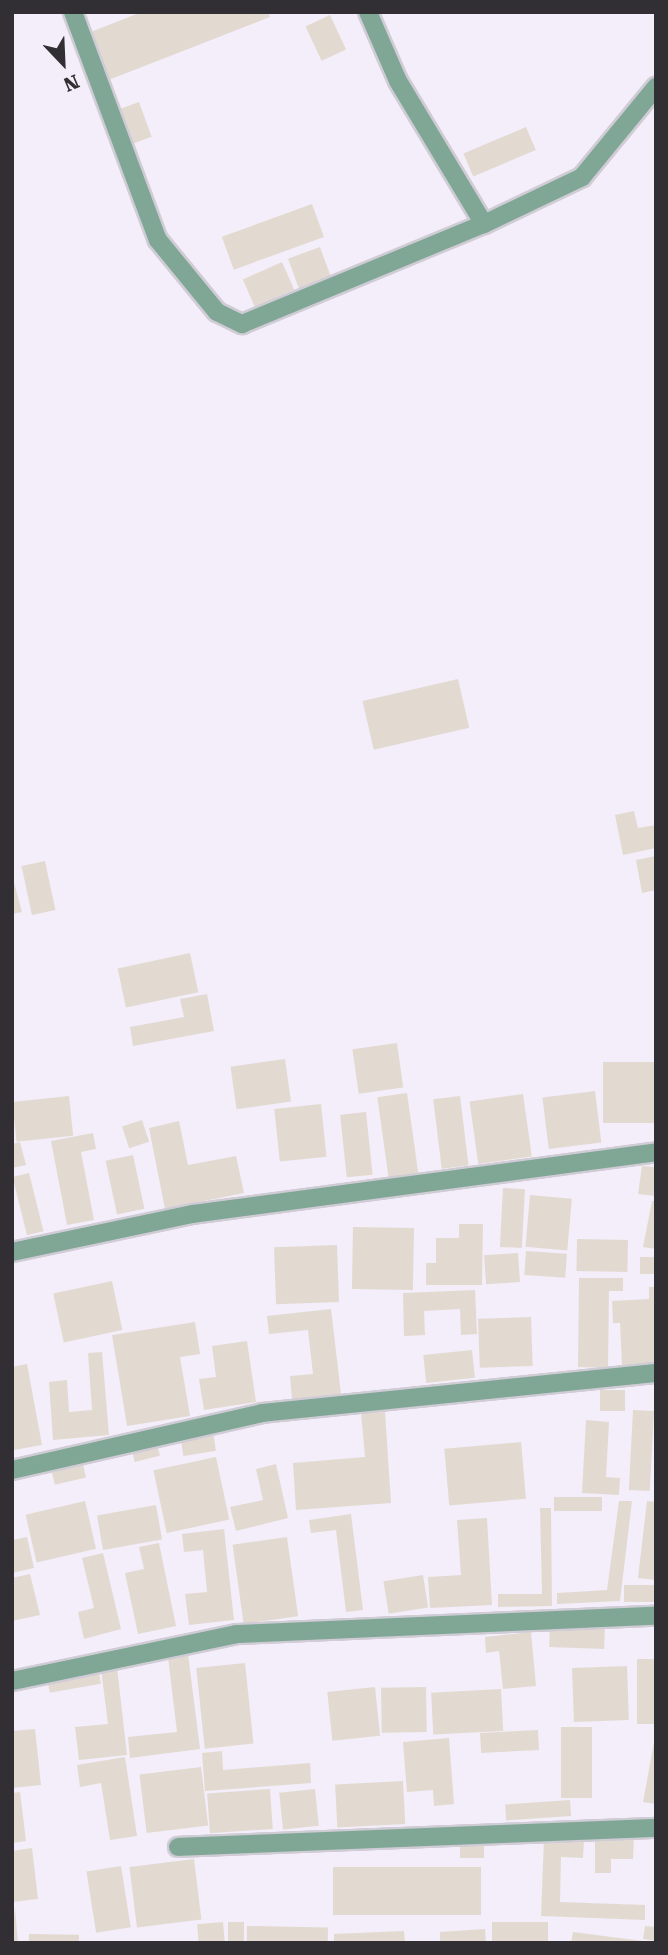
<!DOCTYPE html>
<style>
body{margin:0}
#map{position:relative;width:668px;height:1955px;overflow:hidden;background:#f3eef9;font-family:"Roboto Serif",serif}
div>[style]{position:absolute}
[style*='--x']{left:calc(var(--x)*1px);top:calc(var(--y)*1px);width:calc(var(--w)*1px);rotate:calc(var(--a)*1deg)}
.building>*{inset:0;background:#e2dad1;transform-origin:0 0}
.roads{filter:drop-shadow(2px 0 #d0ccd5) drop-shadow(-2px 0 #d0ccd5) drop-shadow(0 2px #d0ccd5) drop-shadow(0 -2px #d0ccd5)}
.street>*{height:18px;margin:-9px;padding:0 9px;transform-origin:9px;border-radius:9px;background:#80a695}
span{translate:-50% -50%;white-space:nowrap;text-align:center;line-height:1.15;-webkit-text-stroke:5px #f3eef9;paint-order:stroke}
.frame{position:absolute;inset:0;border:14px solid #312f33;pointer-events:none}
.north{position:absolute;left:28px;top:28px;width:70px;height:70px;-webkit-text-stroke:5px #f3eef9;paint-order:stroke;rotate:157deg;font-size:19px;font-weight:700;line-height:28px;text-align:center;color:#312f33}
.north::after{content:'';display:block;margin:auto;width:24px;height:32px;background:#312f33;clip-path:polygon(50% 0,100% 100%,50% 72%,0 100%)}
</style>
<div id="map">
<div class="building">
<div style="clip-path:polygon(142px 12px,268px 12px,270px 17px,106px 81px,88px 33px)"></div>
<div style="left:330px;top:15px;width:38px;height:27px;rotate:65deg"></div>
<div style="left:139px;top:102px;width:37px;height:27px;rotate:70deg"></div>
<div style="left:526px;top:127px;width:25px;height:68px;rotate:67deg"></div>
<div style="left:312px;top:204px;width:35px;height:96px;rotate:70deg"></div>
<div style="left:320px;top:247px;width:37px;height:34px;rotate:70deg"></div>
<div style="left:282px;top:262px;width:30px;height:43px;rotate:66deg"></div>
<div style="left:458px;top:679px;width:50px;height:98px;rotate:77deg"></div>
<div style="clip-path:polygon(634px 811px,638px 828px,656px 825px,656px 848px,623px 855px,615px 815px)"></div>
<div style="clip-path:polygon(656px 856px,656px 890px,642px 893px,636px 860px)"></div>
<div style="left:45px;top:861px;width:50px;height:24px;rotate:78deg"></div>
<div style="clip-path:polygon(12px 875px,22px 912px,12px 914px)"></div>
<div style="left:190px;top:953px;width:40px;height:74px;rotate:78deg"></div>
<div style="clip-path:polygon(207px 994px,214px 1031px,133px 1046px,130px 1027px,184px 1017px,180px 999px)"></div>
<div style="left:397px;top:1043px;width:45px;height:45px;rotate:82deg"></div>
<div style="left:285px;top:1059px;width:43px;height:55px;rotate:82deg"></div>
<div style="left:656px;top:1062px;width:61px;height:53px;rotate:90deg"></div>
<div style="left:595px;top:1091px;width:52px;height:53px;rotate:83deg"></div>
<div style="left:407px;top:1093px;width:82px;height:30px;rotate:82deg"></div>
<div style="left:523px;top:1094px;width:63px;height:54px;rotate:82deg"></div>
<div style="left:69px;top:1096px;width:40px;height:57px;rotate:84deg"></div>
<div style="left:460px;top:1096px;width:70px;height:27px;rotate:83deg"></div>
<div style="left:321px;top:1104px;width:53px;height:47px;rotate:84deg"></div>
<div style="left:366px;top:1112px;width:63px;height:26px;rotate:84deg"></div>
<div style="left:142px;top:1120px;width:23px;height:21px;rotate:72deg"></div>
<div style="clip-path:polygon(179px 1121px,188px 1165px,236px 1156px,244px 1193px,165px 1209px,149px 1128px)"></div>
<div style="clip-path:polygon(93px 1133px,96px 1149px,81px 1152px,94px 1220px,67px 1225px,51px 1141px)"></div>
<div style="clip-path:polygon(20px 1142px,26px 1165px,12px 1168px,12px 1144px)"></div>
<div style="left:133px;top:1155px;width:55px;height:28px;rotate:78deg"></div>
<div style="clip-path:polygon(642px 1166px,656px 1167px,656px 1196px,638px 1194px)"></div>
<div style="left:29px;top:1173px;width:60px;height:17px;rotate:76deg"></div>
<div style="left:503px;top:1188px;width:22px;height:59px;rotate:3deg"></div>
<div style="left:530px;top:1195px;width:42px;height:52px;rotate:5deg"></div>
<div style="clip-path:polygon(652px 1201px,656px 1201px,656px 1249px,643px 1247px)"></div>
<div style="clip-path:polygon(459px 1224px,483px 1224px,482px 1285px,426px 1285px,426px 1263px,436px 1263px,436px 1238px,459px 1238px)"></div>
<div style="left:353px;top:1227px;width:61px;height:62px;rotate:1deg"></div>
<div style="left:577px;top:1239px;width:51px;height:32px;rotate:1deg"></div>
<div style="left:337px;top:1245px;width:57px;height:63px;rotate:88deg"></div>
<div style="left:526px;top:1251px;width:41px;height:24px;rotate:4deg"></div>
<div style="left:518px;top:1253px;width:29px;height:34px;rotate:86deg"></div>
<div style="left:640px;top:1257px;width:16px;height:17px"></div>
<div style="clip-path:polygon(579px 1278px,623px 1278px,623px 1291px,609px 1291px,608px 1368px,578px 1367px)"></div>
<div style="left:112px;top:1281px;width:50px;height:60px;rotate:78deg"></div>
<div style="clip-path:polygon(649px 1287px,656px 1287px,656px 1364px,622px 1365px,620px 1323px,613px 1323px,612px 1301px,649px 1299px)"></div>
<div style="clip-path:polygon(475px 1290px,477px 1334px,461px 1335px,460px 1309px,424px 1311px,425px 1335px,404px 1336px,403px 1293px)"></div>
<div style="clip-path:polygon(331px 1309px,341px 1394px,292px 1400px,290px 1376px,313px 1374px,308px 1330px,269px 1334px,267px 1316px)"></div>
<div style="left:531px;top:1317px;width:49px;height:53px;rotate:88deg"></div>
<div style="clip-path:polygon(195px 1322px,200px 1354px,180px 1357px,190px 1416px,127px 1426px,112px 1335px)"></div>
<div style="clip-path:polygon(247px 1341px,256px 1402px,204px 1410px,199px 1379px,216px 1377px,212px 1346px)"></div>
<div style="left:472px;top:1350px;width:28px;height:49px;rotate:84deg"></div>
<div style="clip-path:polygon(102px 1352px,109px 1435px,53px 1440px,49px 1382px,67px 1380px,69px 1412px,92px 1410px,88px 1353px)"></div>
<div style="clip-path:polygon(27px 1364px,42px 1445px,14px 1450px,12px 1367px)"></div>
<div style="left:600px;top:1390px;width:25px;height:21px"></div>
<div style="left:633px;top:1410px;width:21px;height:80px;rotate:3deg"></div>
<div style="clip-path:polygon(385px 1412px,391px 1503px,296px 1510px,293px 1463px,365px 1457px,361px 1413px)"></div>
<div style="clip-path:polygon(586px 1420px,609px 1422px,606px 1477px,620px 1478px,619px 1495px,582px 1493px)"></div>
<div style="left:213px;top:1432px;width:19px;height:33px;rotate:81deg"></div>
<div style="left:521px;top:1442px;width:57px;height:77px;rotate:85deg"></div>
<div style="left:157px;top:1444px;width:12px;height:26px;rotate:76deg"></div>
<div style="left:216px;top:1457px;width:64px;height:64px;rotate:78deg"></div>
<div style="left:82px;top:1460px;width:18px;height:32px;rotate:77deg"></div>
<div style="clip-path:polygon(276px 1464px,288px 1518px,236px 1531px,230px 1507px,263px 1500px,256px 1469px)"></div>
<div style="left:554px;top:1497px;width:48px;height:14px"></div>
<div style="left:85px;top:1501px;width:49px;height:61px;rotate:77deg"></div>
<div style="clip-path:polygon(619px 1501px,632px 1501px,620px 1601px,557px 1604px,557px 1593px,607px 1590px)"></div>
<div style="clip-path:polygon(647px 1501px,656px 1502px,656px 1580px,638px 1578px)"></div>
<div style="left:156px;top:1505px;width:35px;height:60px;rotate:80deg"></div>
<div style="clip-path:polygon(540px 1508px,551px 1508px,552px 1606px,498px 1607px,498px 1594px,542px 1594px)"></div>
<div style="clip-path:polygon(351px 1514px,363px 1610px,346px 1612px,336px 1530px,311px 1533px,309px 1520px)"></div>
<div style="clip-path:polygon(487px 1518px,492px 1605px,430px 1608px,428px 1577px,461px 1575px,457px 1520px)"></div>
<div style="clip-path:polygon(224px 1529px,234px 1620px,189px 1625px,185px 1594px,207px 1592px,203px 1550px,184px 1552px,182px 1534px)"></div>
<div style="clip-path:polygon(27px 1537px,34px 1568px,12px 1573px,12px 1540px)"></div>
<div style="left:287px;top:1537px;width:80px;height:55px;rotate:82deg"></div>
<div style="clip-path:polygon(159px 1543px,176px 1626px,138px 1634px,125px 1573px,144px 1569px,139px 1547px)"></div>
<div style="clip-path:polygon(103px 1553px,121px 1629px,84px 1639px,78px 1612px,94px 1608px,82px 1558px)"></div>
<div style="clip-path:polygon(30px 1574px,40px 1615px,12px 1621px,12px 1578px)"></div>
<div style="left:423px;top:1575px;width:33px;height:40px;rotate:81deg"></div>
<div style="left:624px;top:1585px;width:32px;height:17px"></div>
<div style="left:550px;top:1623px;width:55px;height:24px;rotate:2deg"></div>
<div style="clip-path:polygon(531px 1632px,536px 1686px,503px 1689px,499px 1651px,486px 1653px,485px 1637px)"></div>
<div style="clip-path:polygon(188px 1654px,200px 1749px,130px 1758px,128px 1737px,177px 1732px,168px 1657px)"></div>
<div style="left:656px;top:1659px;width:65px;height:19px;rotate:90deg"></div>
<div style="left:245px;top:1663px;width:81px;height:49px;rotate:84deg"></div>
<div style="left:627px;top:1666px;width:54px;height:55px;rotate:88deg"></div>
<div style="left:98px;top:1667px;width:17px;height:52px;rotate:80deg"></div>
<div style="clip-path:polygon(117px 1667px,127px 1755px,79px 1760px,75px 1727px,108px 1724px,101px 1669px)"></div>
<div style="left:375px;top:1687px;width:49px;height:48px;rotate:84deg"></div>
<div style="left:426px;top:1687px;width:45px;height:45px;rotate:89deg"></div>
<div style="left:501px;top:1689px;width:42px;height:70px;rotate:87deg"></div>
<div style="left:561px;top:1727px;width:31px;height:71px"></div>
<div style="clip-path:polygon(35px 1729px,41px 1785px,12px 1788px,12px 1731px)"></div>
<div style="left:538px;top:1730px;width:20px;height:58px;rotate:87deg"></div>
<div style="clip-path:polygon(656px 1731px,656px 1804px,643px 1802px)"></div>
<div style="clip-path:polygon(449px 1738px,454px 1804px,434px 1806px,433px 1790px,407px 1792px,403px 1742px)"></div>
<div style="clip-path:polygon(222px 1751px,223px 1770px,310px 1763px,311px 1783px,205px 1791px,202px 1753px)"></div>
<div style="clip-path:polygon(125px 1757px,137px 1836px,110px 1840px,101px 1783px,80px 1787px,77px 1765px)"></div>
<div style="left:201px;top:1767px;width:59px;height:62px;rotate:83deg"></div>
<div style="left:403px;top:1781px;width:43px;height:68px;rotate:87deg"></div>
<div style="left:270px;top:1789px;width:40px;height:63px;rotate:86deg"></div>
<div style="left:315px;top:1789px;width:37px;height:36px;rotate:84deg"></div>
<div style="clip-path:polygon(20px 1792px,26px 1841px,12px 1843px,12px 1793px)"></div>
<div style="left:570px;top:1800px;width:16px;height:65px;rotate:86deg"></div>
<div style="clip-path:polygon(595px 1835px,634px 1836px,633px 1859px,611px 1859px,611px 1873px,595px 1873px)"></div>
<div style="clip-path:polygon(544px 1838px,584px 1840px,583px 1858px,561px 1857px,560px 1902px,645px 1905px,645px 1920px,541px 1916px)"></div>
<div style="left:484px;top:1842px;width:16px;height:24px;rotate:90deg"></div>
<div style="clip-path:polygon(32px 1848px,38px 1899px,12px 1902px,12px 1851px)"></div>
<div style="left:194px;top:1859px;width:61px;height:65px;rotate:83deg"></div>
<div style="left:121px;top:1866px;width:62px;height:35px;rotate:81deg"></div>
<div style="left:333px;top:1867px;width:148px;height:48px"></div>
<div style="clip-path:polygon(15px 1907px,18px 1943px,12px 1943px)"></div>
<div style="left:223px;top:1922px;width:21px;height:26px;rotate:85deg"></div>
<div style="left:228px;top:1922px;width:16px;height:21px"></div>
<div style="left:548px;top:1922px;width:21px;height:56px;rotate:90deg"></div>
<div style="left:247px;top:1926px;width:81px;height:17px;rotate:1deg"></div>
<div style="clip-path:polygon(645px 1926px,656px 1927px,656px 1941px,643px 1939px)"></div>
<div style="clip-path:polygon(485px 1929px,486px 1943px,440px 1943px,440px 1932px)"></div>
<div style="clip-path:polygon(404px 1931px,405px 1943px,334px 1943px,334px 1934px)"></div>
<div style="clip-path:polygon(573px 1932px,643px 1941px,643px 1943px,571px 1943px)"></div>
<div style="left:29px;top:1934px;width:50px;height:9px;rotate:1deg"></div>
</div>
<div class="roads">
<div class="street">
<div style="--x:73;--y:12;--w:243;--a:69.6"></div>
<div style="--x:158;--y:240;--w:93;--a:50.7"></div>
<div style="--x:217;--y:312;--w:28;--a:26"></div>
<div style="--x:242;--y:324;--w:262;--a:-22.5"></div>
<div style="--x:484;--y:224;--w:109;--a:-25.6"></div>
<div style="--x:582;--y:177;--w:117;--a:-50.6"></div>
<div style="--x:368;--y:12;--w:75;--a:66.5"></div>
<div style="--x:398;--y:81;--w:167;--a:59"></div>
<div style="--x:12;--y:1252;--w:185;--a:-11.9"></div>
<div style="--x:193;--y:1214;--w:467;--a:-7.6"></div>
<div style="--x:12;--y:1470;--w:256;--a:-12.8"></div>
<div style="--x:262;--y:1413;--w:396;--a:-5.8"></div>
<div style="--x:12;--y:1681;--w:229;--a:-11.8"></div>
<div style="--x:236;--y:1634;--w:420;--a:-2.5"></div>
<div style="--x:178;--y:1847;--w:478;--a:-2.3"></div>
</div>
</div>
<div class="frame"></div>
<div class="north">N</div>
</div>
